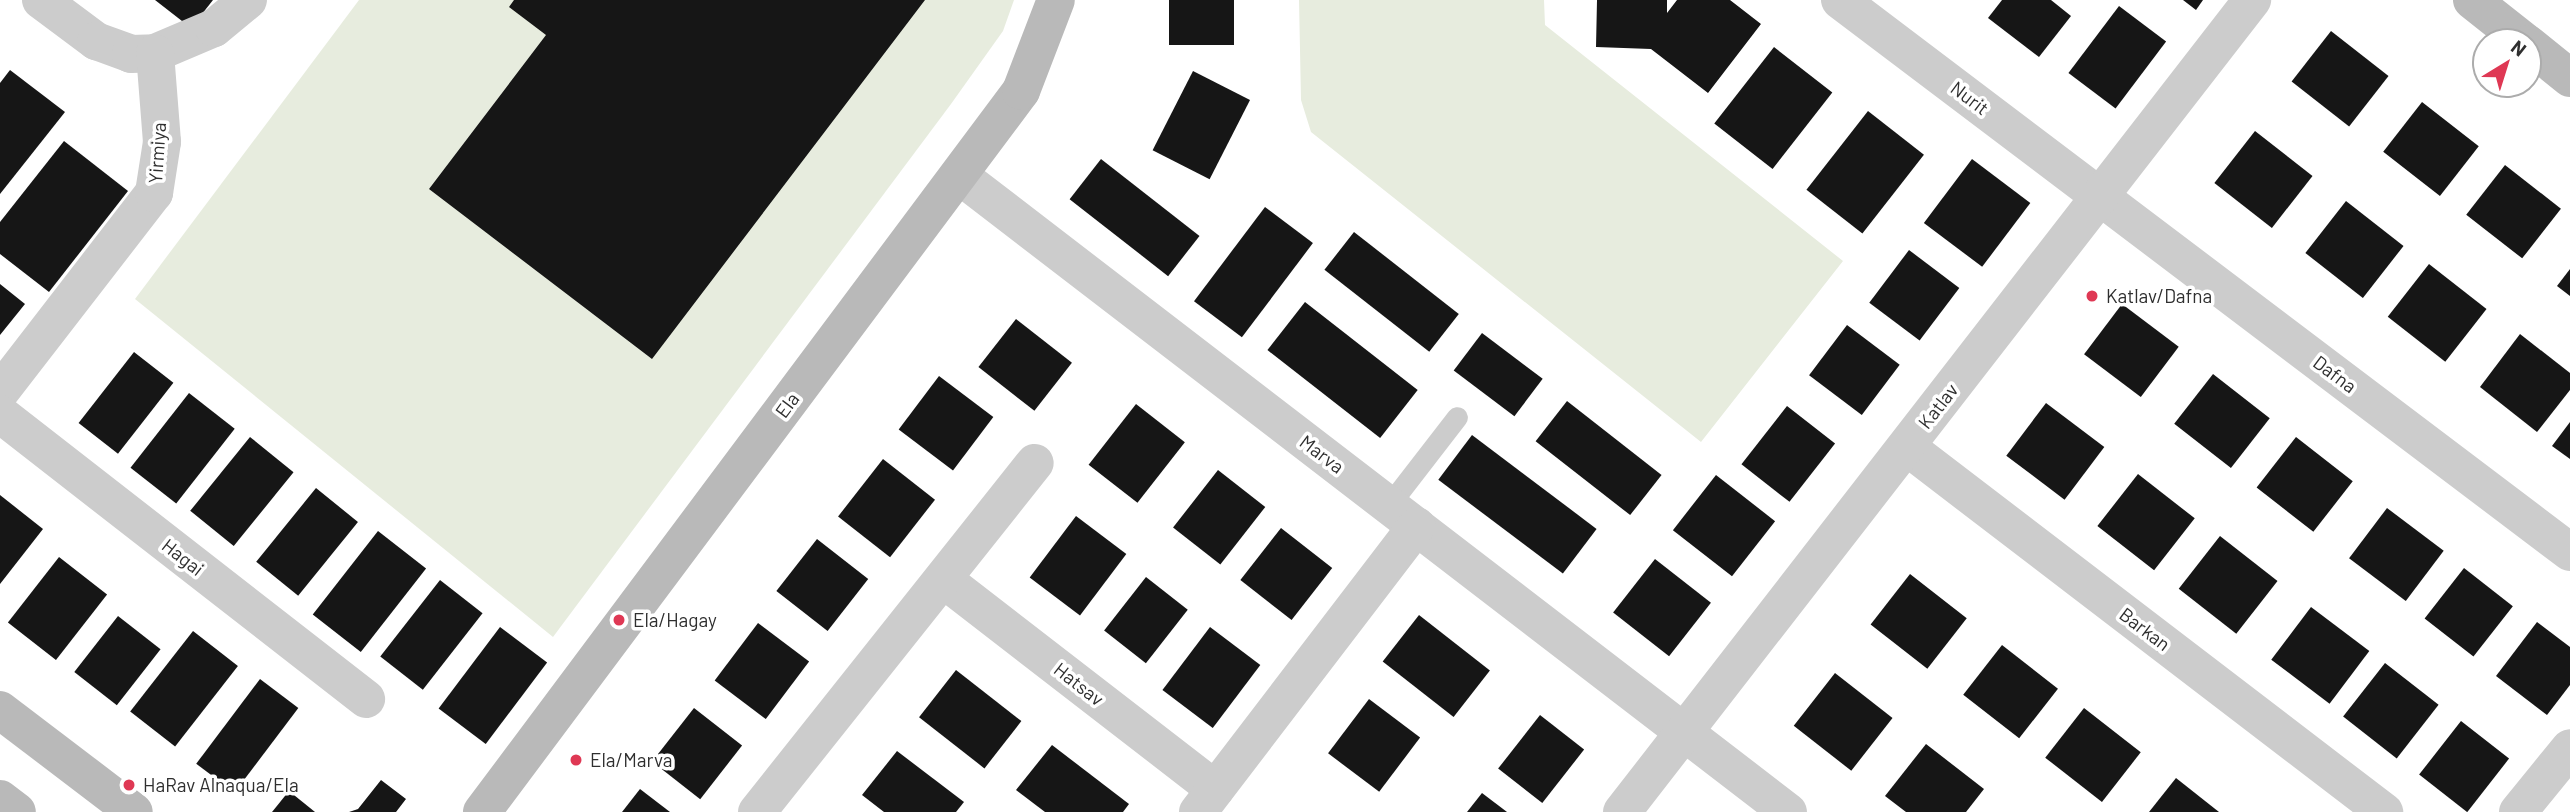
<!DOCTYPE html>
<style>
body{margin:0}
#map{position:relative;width:2570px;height:812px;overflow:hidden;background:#fff;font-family:Barlow,sans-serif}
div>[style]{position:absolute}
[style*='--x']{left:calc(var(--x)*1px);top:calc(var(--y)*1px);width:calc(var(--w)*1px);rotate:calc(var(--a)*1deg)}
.green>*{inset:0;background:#e7ecde}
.building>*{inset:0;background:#161616;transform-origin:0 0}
.lane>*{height:21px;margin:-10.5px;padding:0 10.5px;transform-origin:10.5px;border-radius:10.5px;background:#ccc}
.street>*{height:38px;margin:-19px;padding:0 19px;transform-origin:19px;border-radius:19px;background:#ccc}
.secondary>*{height:38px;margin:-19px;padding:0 19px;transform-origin:19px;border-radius:19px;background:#b9b9b9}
.dots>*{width:19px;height:19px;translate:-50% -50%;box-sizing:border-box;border:4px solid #fff;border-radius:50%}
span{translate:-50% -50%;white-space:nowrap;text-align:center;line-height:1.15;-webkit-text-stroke:7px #fff;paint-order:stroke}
.street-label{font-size:19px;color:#2f2f2f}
.poi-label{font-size:19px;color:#2f2f2f}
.left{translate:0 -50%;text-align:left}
.north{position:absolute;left:2472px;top:28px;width:70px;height:70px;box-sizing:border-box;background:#fff;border:2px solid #acacac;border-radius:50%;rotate:38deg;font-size:19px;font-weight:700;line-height:28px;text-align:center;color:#2f2f2f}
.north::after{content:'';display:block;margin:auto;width:24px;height:32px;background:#df3854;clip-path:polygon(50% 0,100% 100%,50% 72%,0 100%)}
</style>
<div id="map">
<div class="green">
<div style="clip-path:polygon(359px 0,1014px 0,1003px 31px,951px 104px,553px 637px,135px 299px)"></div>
<div style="clip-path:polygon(1299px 0,1544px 0,1545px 25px,1843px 261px,1701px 442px,1311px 132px,1301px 100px)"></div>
</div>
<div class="building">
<div style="clip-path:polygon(155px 0,213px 0,191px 28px)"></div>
<div style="clip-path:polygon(514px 0,925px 0,652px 359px,429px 189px,546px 35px,509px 7px)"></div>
<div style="left:1169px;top:0;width:65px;height:45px"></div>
<div style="clip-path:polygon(1597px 0,1667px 0,1667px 13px,1677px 0,1730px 0,1761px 24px,1708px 93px,1651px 49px,1596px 47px)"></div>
<div style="clip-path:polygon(2002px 0,2051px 0,2071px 16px,2039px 57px,1988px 18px)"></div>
<div style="clip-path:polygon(2183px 0,2203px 0,2196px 10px)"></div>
<div style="left:2119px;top:6px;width:59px;height:84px;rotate:37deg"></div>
<div style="left:2331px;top:31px;width:73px;height:64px;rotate:38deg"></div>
<div style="left:1774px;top:47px;width:74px;height:97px;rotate:38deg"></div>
<div style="clip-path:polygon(10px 70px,65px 112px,0 194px,0 83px)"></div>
<div style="left:1193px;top:71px;width:64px;height:89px;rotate:27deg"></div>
<div style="left:2422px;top:102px;width:72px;height:63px;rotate:38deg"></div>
<div style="left:1868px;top:111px;width:71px;height:100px;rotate:38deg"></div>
<div style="left:2255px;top:131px;width:73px;height:66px;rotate:38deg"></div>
<div style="clip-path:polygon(64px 141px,128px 191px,49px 292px,0 254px,0 222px)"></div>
<div style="left:1101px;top:159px;width:125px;height:51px;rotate:38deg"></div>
<div style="left:1972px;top:159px;width:73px;height:80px;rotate:37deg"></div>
<div style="left:2505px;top:165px;width:71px;height:63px;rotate:38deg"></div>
<div style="left:2346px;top:201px;width:73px;height:66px;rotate:38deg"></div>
<div style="left:1265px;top:207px;width:60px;height:118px;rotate:37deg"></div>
<div style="left:1354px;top:232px;width:133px;height:48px;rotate:38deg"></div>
<div style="left:1909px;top:250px;width:63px;height:66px;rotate:37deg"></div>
<div style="left:2429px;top:264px;width:73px;height:67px;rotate:38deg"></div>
<div style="clip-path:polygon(2570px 269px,2570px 296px,2557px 286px)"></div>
<div style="clip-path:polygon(0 284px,25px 304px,0 335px)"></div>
<div style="left:1305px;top:302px;width:143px;height:61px;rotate:38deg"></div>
<div style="left:2122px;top:304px;width:71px;height:63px;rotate:37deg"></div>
<div style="left:1016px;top:319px;width:71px;height:61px;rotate:38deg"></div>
<div style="left:1847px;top:325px;width:66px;height:63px;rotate:37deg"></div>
<div style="left:1482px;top:333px;width:76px;height:47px;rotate:37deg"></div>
<div style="clip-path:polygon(2520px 334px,2570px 373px,2570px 390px,2537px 432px,2480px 387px)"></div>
<div style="left:134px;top:352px;width:50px;height:90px;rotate:38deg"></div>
<div style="left:2213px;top:374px;width:72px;height:63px;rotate:38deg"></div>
<div style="left:939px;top:376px;width:68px;height:67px;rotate:37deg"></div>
<div style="left:189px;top:393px;width:58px;height:95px;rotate:38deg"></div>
<div style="left:1567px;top:401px;width:120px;height:51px;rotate:38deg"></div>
<div style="left:2046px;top:403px;width:73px;height:66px;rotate:37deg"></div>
<div style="left:1136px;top:404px;width:62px;height:77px;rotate:38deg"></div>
<div style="left:1787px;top:406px;width:61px;height:74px;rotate:38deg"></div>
<div style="clip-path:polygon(2570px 422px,2570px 459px,2552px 446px)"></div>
<div style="left:1472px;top:435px;width:156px;height:56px;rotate:37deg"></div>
<div style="left:250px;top:437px;width:56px;height:95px;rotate:39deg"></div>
<div style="left:2296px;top:437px;width:72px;height:64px;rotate:38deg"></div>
<div style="left:883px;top:459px;width:66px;height:73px;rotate:38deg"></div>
<div style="left:1218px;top:470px;width:60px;height:73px;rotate:38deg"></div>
<div style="left:2138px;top:474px;width:72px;height:66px;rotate:38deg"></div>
<div style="left:1716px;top:475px;width:75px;height:70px;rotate:38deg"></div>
<div style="left:316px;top:488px;width:54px;height:95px;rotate:39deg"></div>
<div style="clip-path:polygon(0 495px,43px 529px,0 584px)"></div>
<div style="left:2387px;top:508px;width:71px;height:63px;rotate:37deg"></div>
<div style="left:1076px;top:516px;width:63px;height:77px;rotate:37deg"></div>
<div style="left:1281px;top:528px;width:65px;height:66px;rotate:38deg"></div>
<div style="left:378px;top:531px;width:61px;height:106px;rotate:38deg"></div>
<div style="left:2220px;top:536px;width:73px;height:67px;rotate:38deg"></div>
<div style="left:817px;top:539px;width:65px;height:66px;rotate:38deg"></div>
<div style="left:59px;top:557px;width:61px;height:83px;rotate:38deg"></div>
<div style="left:1655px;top:559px;width:71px;height:68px;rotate:38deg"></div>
<div style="left:2464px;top:568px;width:62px;height:64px;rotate:38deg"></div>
<div style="left:1910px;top:574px;width:72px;height:64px;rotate:38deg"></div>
<div style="left:1146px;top:577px;width:53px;height:68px;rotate:38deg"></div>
<div style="left:440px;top:580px;width:54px;height:97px;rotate:38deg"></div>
<div style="left:2311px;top:607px;width:73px;height:66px;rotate:37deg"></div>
<div style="left:1419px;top:615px;width:90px;height:59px;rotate:38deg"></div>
<div style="left:118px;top:616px;width:54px;height:71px;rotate:38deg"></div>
<div style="clip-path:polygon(2537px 622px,2570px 647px,2570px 685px,2547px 715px,2496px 676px)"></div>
<div style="left:758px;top:623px;width:64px;height:72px;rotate:37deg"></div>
<div style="left:500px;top:627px;width:59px;height:102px;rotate:37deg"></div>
<div style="left:1210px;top:627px;width:63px;height:79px;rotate:37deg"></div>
<div style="left:193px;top:631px;width:57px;height:102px;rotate:38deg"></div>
<div style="left:2002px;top:645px;width:71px;height:63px;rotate:38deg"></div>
<div style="left:2385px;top:663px;width:68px;height:68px;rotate:38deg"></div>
<div style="left:956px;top:670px;width:83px;height:60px;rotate:38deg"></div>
<div style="left:1835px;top:673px;width:73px;height:67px;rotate:38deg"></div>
<div style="left:260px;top:679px;width:48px;height:106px;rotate:37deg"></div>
<div style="left:1369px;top:699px;width:64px;height:68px;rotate:37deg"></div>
<div style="left:694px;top:708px;width:61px;height:68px;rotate:38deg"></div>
<div style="left:2084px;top:708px;width:72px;height:63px;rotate:38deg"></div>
<div style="left:1540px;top:715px;width:56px;height:68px;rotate:38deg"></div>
<div style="left:2461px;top:721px;width:61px;height:68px;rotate:38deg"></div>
<div style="clip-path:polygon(1926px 744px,1984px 789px,1966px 812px,1906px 812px,1885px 796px)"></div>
<div style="clip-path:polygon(1052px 745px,1129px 804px,1123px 812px,1045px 812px,1016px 790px)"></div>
<div style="clip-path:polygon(897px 751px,964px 802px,956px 812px,884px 812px,862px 795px)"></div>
<div style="clip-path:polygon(2176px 778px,2219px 812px,2149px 812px)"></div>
<div style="clip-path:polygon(381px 780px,406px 799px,396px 812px,349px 812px,358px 809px)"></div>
<div style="clip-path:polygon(640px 789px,670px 812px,622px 812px)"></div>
<div style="clip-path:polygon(289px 791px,315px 812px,272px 812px)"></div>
<div style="clip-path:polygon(1482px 793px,1507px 812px,1467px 812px)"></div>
</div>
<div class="lane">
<div style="--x:1389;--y:505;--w:111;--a:-52.3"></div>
</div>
<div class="street">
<div style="--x:41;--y:0;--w:69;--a:36.7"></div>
<div style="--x:96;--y:41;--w:37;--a:20"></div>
<div style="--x:131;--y:54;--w:24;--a:-2"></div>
<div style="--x:155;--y:53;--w:64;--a:-23"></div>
<div style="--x:214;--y:28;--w:44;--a:-39.5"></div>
<div style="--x:1840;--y:0;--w:915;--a:37.1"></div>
<div style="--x:960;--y:176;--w:1044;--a:37.53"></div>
<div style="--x:0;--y:392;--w:252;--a:-52.3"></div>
<div style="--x:154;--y:193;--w:52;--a:-81.1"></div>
<div style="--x:162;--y:142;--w:89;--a:-94.5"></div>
<div style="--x:0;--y:414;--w:464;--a:37.9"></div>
<div style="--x:1907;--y:447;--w:601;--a:37.42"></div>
<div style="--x:943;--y:579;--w:344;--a:37.7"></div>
<div style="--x:757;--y:812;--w:446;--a:-51.5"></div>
<div style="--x:1198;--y:812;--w:360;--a:-52.6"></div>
<div style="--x:1622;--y:812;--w:1028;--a:-52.19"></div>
<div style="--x:2518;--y:812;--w:82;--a:-50.9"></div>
</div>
<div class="secondary">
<div style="--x:2472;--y:0;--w:68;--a:38.4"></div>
<div style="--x:2528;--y:44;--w:54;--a:39"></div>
<div style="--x:0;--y:710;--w:168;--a:37.3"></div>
<div style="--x:0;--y:799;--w:21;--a:37"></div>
<div style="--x:482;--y:812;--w:900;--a:-53.22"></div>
<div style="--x:1021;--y:91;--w:97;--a:-69"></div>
</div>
<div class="dots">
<div style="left:2092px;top:296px;background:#df3854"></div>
<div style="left:619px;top:620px;background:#df3854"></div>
<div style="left:576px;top:760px;background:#df3854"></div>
<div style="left:129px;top:785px;background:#df3854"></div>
</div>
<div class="street-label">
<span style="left:1970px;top:98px;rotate:37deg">Nurit</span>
<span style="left:157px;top:153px;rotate:-86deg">Yirmiya</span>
<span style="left:2335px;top:374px;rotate:37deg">Dafna</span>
<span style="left:787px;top:405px;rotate:-53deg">Ela</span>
<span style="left:1938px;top:406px;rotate:-52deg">Katlav</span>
<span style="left:1322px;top:454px;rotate:37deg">Marva</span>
<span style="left:183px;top:557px;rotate:38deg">Hagai</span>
<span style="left:2145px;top:629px;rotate:37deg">Barkan</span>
<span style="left:1079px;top:684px;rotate:38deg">Hatsav</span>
</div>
<div class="poi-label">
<span class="left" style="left:2106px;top:296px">Katlav/Dafna</span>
<span class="left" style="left:633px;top:620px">Ela/Hagay</span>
<span class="left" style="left:590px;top:760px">Ela/Marva</span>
<span class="left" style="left:143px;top:785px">HaRav Alnaqua/Ela</span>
</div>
<div class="north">N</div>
</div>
